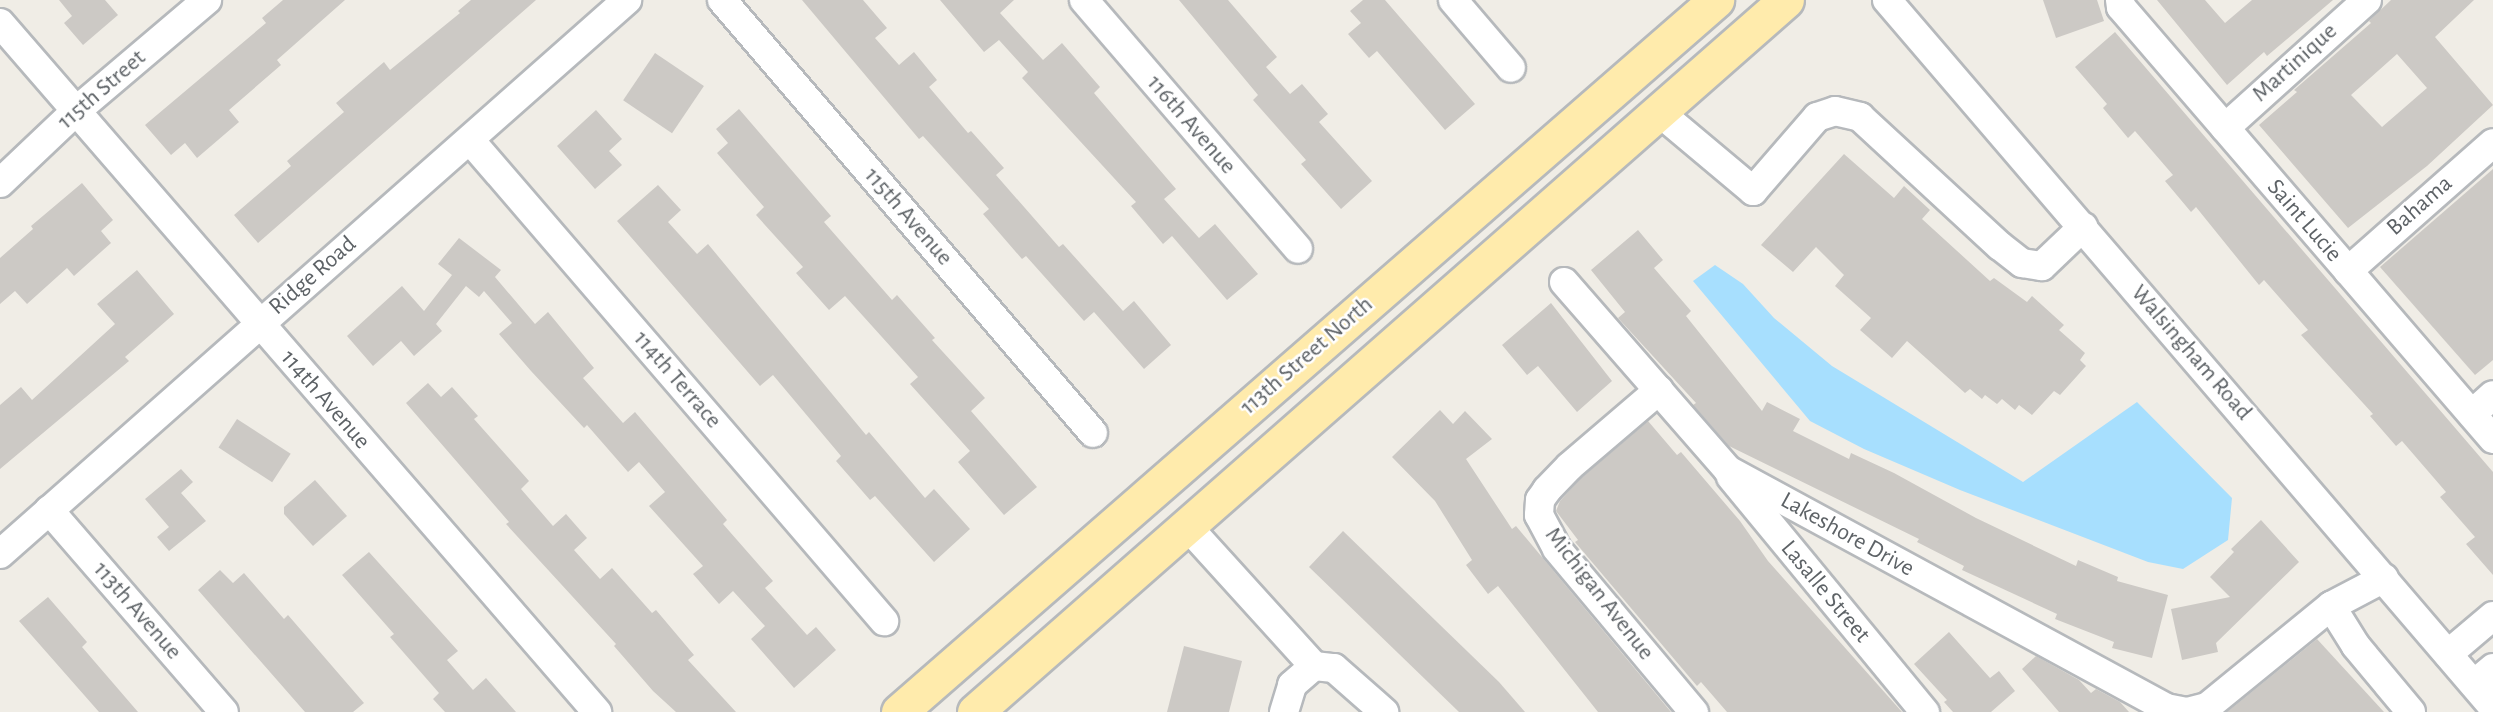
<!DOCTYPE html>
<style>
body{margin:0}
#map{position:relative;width:2493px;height:712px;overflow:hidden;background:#f0ede6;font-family:"Alegreya Sans",sans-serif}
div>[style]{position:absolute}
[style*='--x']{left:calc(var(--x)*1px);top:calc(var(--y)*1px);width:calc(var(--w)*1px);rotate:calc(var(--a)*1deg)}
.water>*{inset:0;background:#a7dffe}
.building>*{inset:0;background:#ccc9c5;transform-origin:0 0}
.roads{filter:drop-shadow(2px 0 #b6b9bc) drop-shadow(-2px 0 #b6b9bc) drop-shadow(0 2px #b6b9bc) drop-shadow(0 -2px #b6b9bc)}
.minor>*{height:28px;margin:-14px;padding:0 14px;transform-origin:14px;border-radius:14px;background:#fff}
.major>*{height:35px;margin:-17.5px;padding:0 17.5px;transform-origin:17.5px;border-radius:17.5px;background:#ffebac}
span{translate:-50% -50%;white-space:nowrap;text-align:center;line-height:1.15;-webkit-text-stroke:5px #fff;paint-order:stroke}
.street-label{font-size:24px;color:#5d6266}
</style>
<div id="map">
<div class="water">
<div style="clip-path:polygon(1715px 265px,1743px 284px,1774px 318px,1832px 366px,2023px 482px,2137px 402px,2232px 498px,2228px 540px,2183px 569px,2148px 562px,1960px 490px,1864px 449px,1810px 421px,1693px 281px)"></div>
</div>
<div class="building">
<div style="clip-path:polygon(59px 0,105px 0,118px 15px,83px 45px,64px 23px,72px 16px)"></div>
<div style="clip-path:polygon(283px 0,345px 0,277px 60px,281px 65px,229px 110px,239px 122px,197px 158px,185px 143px,171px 155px,145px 125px,266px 23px,262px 18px)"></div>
<div style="clip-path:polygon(471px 0,536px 0,258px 243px,234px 215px,291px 166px,287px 161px,344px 112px,336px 103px,384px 62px,390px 70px,460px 13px,458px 11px)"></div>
<div style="clip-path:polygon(802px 0,863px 0,887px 28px,875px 38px,899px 65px,914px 52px,937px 80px,929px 87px,968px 133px,971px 131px,1004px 168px,996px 175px,1059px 247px,1063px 244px,1123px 311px,1134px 301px,1171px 345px,1144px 369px,1094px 312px,1084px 321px,1026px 256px,1022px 259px,983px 214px,989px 209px,923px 136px,919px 139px)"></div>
<div style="clip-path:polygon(940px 0,1014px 0,1000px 13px,1043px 60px,1062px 43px,1100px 87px,1094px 93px,1176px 189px,1164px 199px,1199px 238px,1215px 224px,1258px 274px,1227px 300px,1172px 236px,1163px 244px,1131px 206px,1136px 202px,1022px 78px,1028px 72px,999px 40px,984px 52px)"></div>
<div style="clip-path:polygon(1179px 0,1228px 0,1277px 57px,1266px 67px,1290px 94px,1302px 84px,1328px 114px,1319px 122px,1372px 181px,1341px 209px,1301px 164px,1306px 160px,1253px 100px,1258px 95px)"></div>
<div style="clip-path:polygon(1363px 0,1385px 0,1475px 104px,1445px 130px,1377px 51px,1369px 58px,1348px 34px,1361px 23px,1350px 11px)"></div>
<div style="clip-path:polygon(2043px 0,2097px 0,2104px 21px,2056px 38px)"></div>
<div style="clip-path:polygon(2157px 0,2205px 0,2225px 23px,2252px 0,2333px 0,2267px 56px,2264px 52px,2227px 85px)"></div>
<div style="clip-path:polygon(evenodd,2391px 0,2474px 0,2435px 37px,2493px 105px,2427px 166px,2348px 228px,2259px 125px,2297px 92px,2294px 90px,2371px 23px,2369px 21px,2391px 0,2397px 54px,2427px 88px,2382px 127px,2351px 95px,2397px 54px)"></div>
<div style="clip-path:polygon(2115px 32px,2493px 472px,2493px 575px,2466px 544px,2475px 537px,2440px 497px,2446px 492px,2402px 441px,2396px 446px,2370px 416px,2373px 414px,2301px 335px,2308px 330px,2264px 280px,2259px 285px,2196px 207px,2191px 212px,2165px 181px,2173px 175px,2135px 131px,2128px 138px,2103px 108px,2107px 104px,2075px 67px)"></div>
<div style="left:655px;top:53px;width:59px;height:57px;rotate:34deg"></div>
<div style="clip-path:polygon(739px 109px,831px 216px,824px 222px,892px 300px,897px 295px,935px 338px,932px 340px,985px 398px,971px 411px,1037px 487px,1004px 515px,958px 462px,970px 451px,910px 384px,918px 377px,845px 296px,829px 310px,796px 273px,803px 267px,756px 215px,764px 207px,717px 153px,728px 143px,716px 129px)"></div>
<div style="clip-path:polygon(596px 110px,622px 139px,609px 151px,622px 165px,595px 189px,557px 146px)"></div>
<div style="clip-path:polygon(1844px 154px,1894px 198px,1904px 186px,1930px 210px,1922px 219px,1990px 281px,1994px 278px,2027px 302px,2032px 296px,2064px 325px,2059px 330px,2085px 353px,2080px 360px,2086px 366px,2060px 395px,2054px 391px,2032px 415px,2019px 405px,2015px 410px,2002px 399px,1997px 404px,1985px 395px,1982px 399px,1970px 389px,1965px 393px,1907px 341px,1892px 358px,1860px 330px,1871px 318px,1835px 286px,1844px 275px,1816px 247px,1793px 272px,1761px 245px)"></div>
<div style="clip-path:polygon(2493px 169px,2493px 360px,2475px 375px,2380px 267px)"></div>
<div style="clip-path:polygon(82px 183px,113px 220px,101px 231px,111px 243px,74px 276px,67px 268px,27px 304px,15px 291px,0 304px,0 258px,33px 229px,31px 226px)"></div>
<div style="clip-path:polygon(658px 185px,681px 210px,668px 222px,697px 254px,708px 244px,866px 435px,869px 432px,925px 498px,934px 489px,970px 529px,934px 562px,875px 496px,870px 500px,836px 461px,841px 456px,773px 375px,760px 386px,617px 221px)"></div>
<div style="clip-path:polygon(1638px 230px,1663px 260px,1654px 268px,1691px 311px,1686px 316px,1762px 411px,1767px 402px,1800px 419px,1793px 431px,1849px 459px,1851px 453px,1894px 473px,1976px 518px,2076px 566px,2078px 560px,2118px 577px,2117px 581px,2168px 595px,2152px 658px,2112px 648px,2114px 642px,2055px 619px,2057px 614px,1962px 570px,1964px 566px,1917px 542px,1919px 539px,1729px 446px,1693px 405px,1696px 403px,1618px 318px,1625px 312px,1591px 270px)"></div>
<div style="clip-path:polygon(459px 238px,501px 270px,495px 277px,535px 324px,548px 312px,594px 368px,583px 378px,623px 423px,635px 412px,727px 520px,723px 524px,773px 581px,765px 588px,807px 635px,816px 627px,836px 650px,794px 688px,751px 639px,765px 626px,733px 591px,719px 604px,693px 574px,703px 566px,649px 506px,665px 492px,639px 462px,628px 472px,587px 425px,584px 428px,531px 371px,499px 334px,512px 323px,484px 291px,479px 297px,466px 286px,436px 324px,442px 331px,414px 356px,401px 341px,373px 366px,347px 336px,402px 286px,424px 311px,452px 275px,438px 264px)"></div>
<div style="clip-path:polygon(137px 270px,174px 314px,125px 357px,129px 361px,0 469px,0 405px,21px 387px,32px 400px,115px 324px,97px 304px)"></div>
<div style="clip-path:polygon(1551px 303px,1612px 381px,1577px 412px,1538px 366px,1527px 375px,1502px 345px)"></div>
<div style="clip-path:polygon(428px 383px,441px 397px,452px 387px,478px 416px,474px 419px,529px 481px,521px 489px,553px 526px,566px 514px,587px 538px,574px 550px,600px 579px,612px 568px,652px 613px,656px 610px,694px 655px,688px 660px,736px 712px,676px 712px,653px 691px,614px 646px,616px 644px,506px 524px,509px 522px,406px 403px)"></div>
<div style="clip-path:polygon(1440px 410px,1453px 424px,1465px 411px,1492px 439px,1466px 459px,1512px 529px,1516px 526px,1671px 712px,1598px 712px,1498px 586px,1488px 594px,1466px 565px,1472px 560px,1435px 501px,1392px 457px)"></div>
<div style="left:237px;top:419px;width:64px;height:34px;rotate:33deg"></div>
<div style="clip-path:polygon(1648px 421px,1677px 455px,1681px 452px,1740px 521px,1768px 561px,1902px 712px,1727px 712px,1701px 682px,1697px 686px,1575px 542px,1578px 540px,1556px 511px,1560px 501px,1580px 479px)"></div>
<div style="clip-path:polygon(181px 469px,193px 482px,181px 493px,206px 521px,169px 551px,157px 537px,169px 527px,145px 499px)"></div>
<div style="clip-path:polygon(315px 480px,347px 516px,313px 546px,284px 514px,284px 507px)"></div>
<div style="clip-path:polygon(2261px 520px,2299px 562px,2216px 643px,2218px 652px,2182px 660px,2171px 609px,2230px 597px,2210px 577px,2234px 552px,2231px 549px)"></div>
<div style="clip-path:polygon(1343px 531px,1499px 682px,1525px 712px,1459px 712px,1309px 567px)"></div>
<div style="clip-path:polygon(369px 552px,458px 651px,447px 660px,473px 690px,486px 678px,516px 712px,445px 712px,433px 699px,439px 693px,390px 637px,394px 634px,342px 575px)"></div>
<div style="clip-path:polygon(220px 570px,233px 583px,244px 573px,284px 619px,288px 615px,364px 703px,353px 712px,305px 712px,198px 590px)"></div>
<div style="clip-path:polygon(48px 597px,87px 642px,82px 647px,138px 712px,99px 712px,19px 621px)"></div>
<div style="clip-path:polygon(1949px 632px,1990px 678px,1999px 671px,2015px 691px,1991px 712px,1953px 712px,1944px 702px,1947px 700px,1914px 664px)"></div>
<div style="clip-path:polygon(2317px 639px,2384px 712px,2227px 712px)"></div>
<div style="clip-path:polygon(1184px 646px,1242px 661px,1229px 712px,1167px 712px)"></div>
<div style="clip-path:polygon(2036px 656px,2079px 680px,2091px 693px,2096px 689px,2120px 702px,2129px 712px,2059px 712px,2022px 669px)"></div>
</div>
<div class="roads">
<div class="minor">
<div style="--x:722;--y:0;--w:570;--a:49.41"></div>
<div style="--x:1084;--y:0;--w:328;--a:49.3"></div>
<div style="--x:1453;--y:0;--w:89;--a:49.5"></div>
<div style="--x:1887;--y:0;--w:931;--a:49.4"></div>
<div style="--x:2120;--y:0;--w:7;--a:82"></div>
<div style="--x:2121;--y:7;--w:570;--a:49.27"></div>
<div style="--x:0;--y:23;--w:912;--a:49.09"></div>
<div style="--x:1659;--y:112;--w:123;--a:40"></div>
<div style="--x:1753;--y:191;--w:98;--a:-49.1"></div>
<div style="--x:1817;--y:117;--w:19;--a:-18"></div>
<div style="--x:1835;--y:111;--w:26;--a:13"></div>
<div style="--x:1860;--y:117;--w:190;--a:42.7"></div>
<div style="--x:2000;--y:246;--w:28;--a:38"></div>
<div style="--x:2022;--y:263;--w:20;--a:9"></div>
<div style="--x:2042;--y:266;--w:57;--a:-43.6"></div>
<div style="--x:2225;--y:128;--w:191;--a:-42"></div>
<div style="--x:470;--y:140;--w:635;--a:49.28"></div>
<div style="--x:0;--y:183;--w:105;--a:-43.5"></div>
<div style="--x:76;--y:111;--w:172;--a:-40.3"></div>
<div style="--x:2348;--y:271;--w:193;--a:-41.4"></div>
<div style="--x:1564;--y:282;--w:249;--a:48.9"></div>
<div style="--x:1728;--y:470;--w:498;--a:28.5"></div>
<div style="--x:2166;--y:708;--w:21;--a:11"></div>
<div style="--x:1659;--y:390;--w:118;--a:139.5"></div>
<div style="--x:1569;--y:467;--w:32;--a:134"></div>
<div style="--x:1547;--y:490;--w:12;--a:125"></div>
<div style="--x:1540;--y:500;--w:15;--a:94"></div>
<div style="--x:1539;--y:515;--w:38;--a:62"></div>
<div style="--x:1557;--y:549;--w:213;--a:50"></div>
<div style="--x:2472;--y:414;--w:28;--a:-42"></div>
<div style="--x:1731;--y:477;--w:305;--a:50.5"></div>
<div style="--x:49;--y:510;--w:267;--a:49.1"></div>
<div style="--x:1187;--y:526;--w:189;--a:47.8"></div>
<div style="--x:1314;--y:666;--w:20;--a:6"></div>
<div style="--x:1334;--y:668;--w:67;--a:41.3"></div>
<div style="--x:0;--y:554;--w:837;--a:-41.46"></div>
<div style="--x:2331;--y:606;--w:47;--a:58"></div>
<div style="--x:2356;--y:646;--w:86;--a:50.2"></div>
<div style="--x:2448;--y:654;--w:59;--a:-40.2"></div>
<div style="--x:2474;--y:684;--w:25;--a:-40"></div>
<div style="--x:1284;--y:712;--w:28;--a:-73"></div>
<div style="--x:1292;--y:685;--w:29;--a:-41"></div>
<div style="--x:2187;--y:712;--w:21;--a:-14"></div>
<div style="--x:2207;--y:707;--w:160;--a:-39.2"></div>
<div style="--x:2331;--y:606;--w:60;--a:-27.8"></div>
</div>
<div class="major">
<div style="--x:899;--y:712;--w:1084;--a:-41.07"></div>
<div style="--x:975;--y:712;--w:1079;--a:-41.28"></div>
</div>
</div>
<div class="street-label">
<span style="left:2295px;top:63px;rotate:-42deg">Martinique</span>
<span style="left:102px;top:90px;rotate:-41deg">115th Street</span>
<span style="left:1191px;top:125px;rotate:49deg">116th Avenue</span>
<span style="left:2420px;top:206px;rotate:-41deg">Bahama</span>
<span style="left:908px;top:217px;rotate:49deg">115th Avenue</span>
<span style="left:2304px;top:221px;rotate:49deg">Saint Lucie</span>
<span style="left:313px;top:276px;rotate:-41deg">Ridge Road</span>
<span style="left:2191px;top:353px;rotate:49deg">Walsingham Road</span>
<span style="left:1307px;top:356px;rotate:-41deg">113th Street North</span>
<span style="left:677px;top:380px;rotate:49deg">114th Terrace</span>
<span style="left:325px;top:400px;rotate:49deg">114th Avenue</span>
<span style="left:1847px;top:535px;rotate:29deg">Lakeshore Drive</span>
<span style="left:1825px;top:592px;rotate:50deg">Lasalle Street</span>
<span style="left:1599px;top:594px;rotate:52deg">Michigan Avenue</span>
<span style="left:137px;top:611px;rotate:49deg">113th Avenue</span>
</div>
</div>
